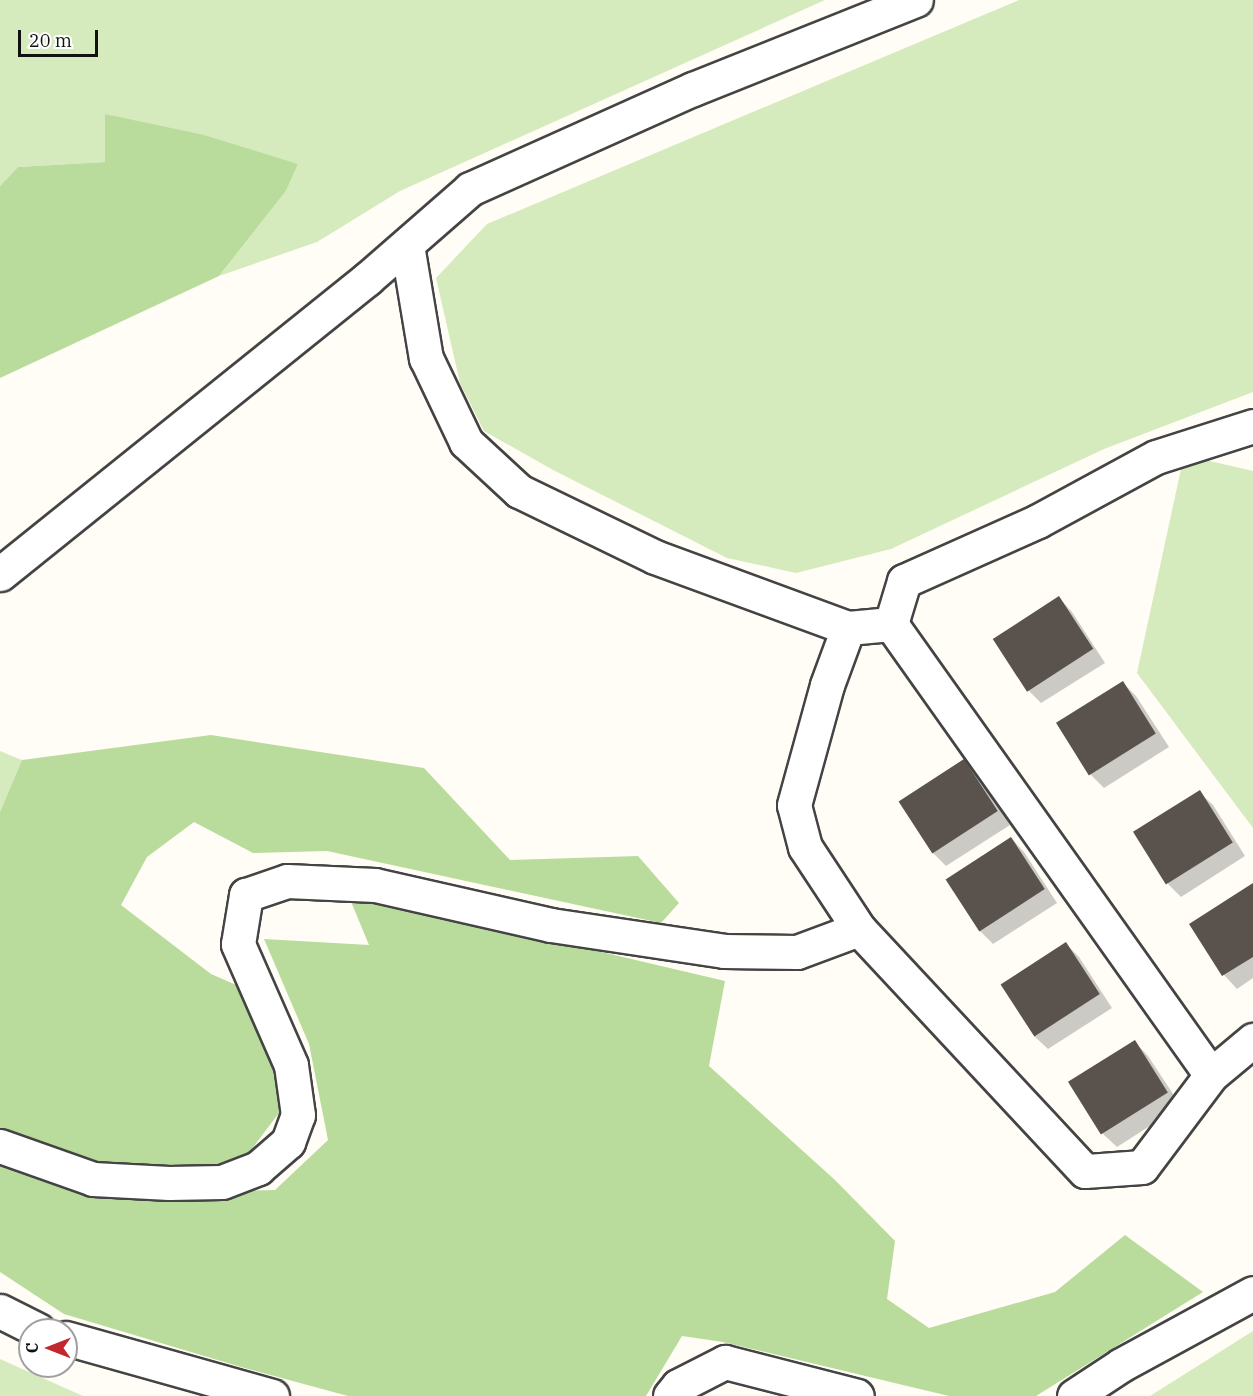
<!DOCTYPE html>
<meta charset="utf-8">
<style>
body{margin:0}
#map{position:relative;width:1253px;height:1396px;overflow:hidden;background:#fffdf5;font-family:"IBM Plex Serif",serif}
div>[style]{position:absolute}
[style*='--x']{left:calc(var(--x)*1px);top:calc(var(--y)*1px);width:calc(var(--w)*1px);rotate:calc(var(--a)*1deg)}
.green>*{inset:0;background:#d5ebbd}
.forest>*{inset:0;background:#b9dc9c}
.shadow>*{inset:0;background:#0003}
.building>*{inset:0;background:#5a524d;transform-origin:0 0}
.roads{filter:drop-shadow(2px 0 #444) drop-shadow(-2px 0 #444) drop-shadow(0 2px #444) drop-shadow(0 -2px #444)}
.minor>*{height:33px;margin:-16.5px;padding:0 16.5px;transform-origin:16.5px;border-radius:16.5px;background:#fff}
span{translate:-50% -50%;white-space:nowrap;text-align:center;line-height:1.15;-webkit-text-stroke:6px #fff;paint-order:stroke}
.north{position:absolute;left:18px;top:1318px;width:60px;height:60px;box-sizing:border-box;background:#fff;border:2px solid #a0a0a0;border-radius:50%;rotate:270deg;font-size:16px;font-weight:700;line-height:24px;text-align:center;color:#111}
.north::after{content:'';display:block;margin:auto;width:21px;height:27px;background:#c4262e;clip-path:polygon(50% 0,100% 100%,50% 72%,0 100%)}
.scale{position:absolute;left:18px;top:30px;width:80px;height:27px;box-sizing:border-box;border:3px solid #111;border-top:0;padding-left:8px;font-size:18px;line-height:21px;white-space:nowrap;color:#111;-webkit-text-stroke:4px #fff;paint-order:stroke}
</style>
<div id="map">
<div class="green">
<div style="clip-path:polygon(0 0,825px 0,400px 191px,317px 242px,219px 276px,286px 191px,298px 164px,105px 114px,105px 162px,18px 167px,0 186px)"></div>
<div style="clip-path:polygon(1019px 0,1253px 0,1253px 392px,1104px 449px,891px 549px,796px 573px,727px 558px,553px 470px,484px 431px,460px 383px,436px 278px,487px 224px)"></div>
<div style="clip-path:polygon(1184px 455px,1253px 471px,1253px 828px,1137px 673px)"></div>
<div style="clip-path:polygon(0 751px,22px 760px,0 812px)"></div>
<div style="clip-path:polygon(1253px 1331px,1253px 1396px,1150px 1396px)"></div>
<div style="clip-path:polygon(0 1359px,83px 1396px,0 1396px)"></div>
</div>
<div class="forest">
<div style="clip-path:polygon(105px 114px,204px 135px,298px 164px,286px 191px,219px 276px,0 378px,0 186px,18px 167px,105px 162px)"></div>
<div style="clip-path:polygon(211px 735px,424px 768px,510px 860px,638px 856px,679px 903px,661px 923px,327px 851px,253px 853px,194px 822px,147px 857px,121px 905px,211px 974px,250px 991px,285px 1105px,242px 1162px,112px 1172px,0 1131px,0 812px,22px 760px)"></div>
<div style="clip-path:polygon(347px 892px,725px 981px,709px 1066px,835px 1180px,895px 1241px,887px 1299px,929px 1328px,1055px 1292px,1125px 1235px,1203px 1292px,1036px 1396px,949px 1396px,723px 1342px,682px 1336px,646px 1396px,348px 1396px,241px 1367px,64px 1314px,0 1272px,0 1161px,88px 1194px,275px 1190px,328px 1140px,309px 1044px,264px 939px,369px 945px)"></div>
</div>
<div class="shadow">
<div style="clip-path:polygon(1059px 598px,1072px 612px,1105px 663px,1041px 703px,1028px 690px)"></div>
<div style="clip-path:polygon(1123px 683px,1136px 696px,1169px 747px,1104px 788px,1091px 775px)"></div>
<div style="clip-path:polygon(964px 760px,978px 774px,1010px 825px,946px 866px,933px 853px)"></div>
<div style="clip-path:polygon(1199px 792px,1213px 805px,1245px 856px,1181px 897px,1168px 884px)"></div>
<div style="clip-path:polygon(1011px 838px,1024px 852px,1057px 903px,993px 944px,979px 930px,947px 879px)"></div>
<div style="clip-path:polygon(1253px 885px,1253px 978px,1237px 989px,1224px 975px,1191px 924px)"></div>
<div style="clip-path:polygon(1066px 944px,1079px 957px,1112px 1008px,1048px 1049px,1034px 1036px,1002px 985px)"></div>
<div style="clip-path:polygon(1135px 1042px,1148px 1056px,1181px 1106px,1117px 1147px,1103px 1134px)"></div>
</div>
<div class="building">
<div style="left:1059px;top:596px;width:63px;height:79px;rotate:57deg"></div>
<div style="left:1123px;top:681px;width:62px;height:79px;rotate:58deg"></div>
<div style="left:964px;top:759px;width:62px;height:78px;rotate:57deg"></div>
<div style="left:1200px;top:790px;width:62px;height:79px;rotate:58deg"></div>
<div style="left:1011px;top:837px;width:62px;height:78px;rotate:57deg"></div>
<div style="clip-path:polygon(1253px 883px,1253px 957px,1222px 976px,1189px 924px)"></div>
<div style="left:1066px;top:942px;width:62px;height:78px;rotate:57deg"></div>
<div style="left:1135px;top:1040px;width:62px;height:79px;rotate:58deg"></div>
</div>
<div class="roads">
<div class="minor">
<div style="--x:407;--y:245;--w:115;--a:80.5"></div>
<div style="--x:426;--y:358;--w:93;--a:64.5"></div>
<div style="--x:466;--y:442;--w:72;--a:42.8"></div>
<div style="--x:519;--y:491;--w:151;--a:25.9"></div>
<div style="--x:655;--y:557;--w:206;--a:20.2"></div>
<div style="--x:848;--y:628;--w:43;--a:-5.3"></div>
<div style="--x:891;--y:624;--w:553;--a:54.64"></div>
<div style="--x:0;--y:574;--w:471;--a:-38.8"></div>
<div style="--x:367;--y:279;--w:137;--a:-41.1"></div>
<div style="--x:470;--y:189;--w:244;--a:-24.2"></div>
<div style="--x:693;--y:89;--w:240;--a:-21.8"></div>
<div style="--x:891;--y:624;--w:45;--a:-73.2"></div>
<div style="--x:904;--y:581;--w:147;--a:-24.1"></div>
<div style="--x:1038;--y:521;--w:134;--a:-28.5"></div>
<div style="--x:1156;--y:457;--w:102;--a:-17.7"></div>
<div style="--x:859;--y:929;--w:331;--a:47"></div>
<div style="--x:1085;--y:1171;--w:57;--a:-4"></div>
<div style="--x:1142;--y:1167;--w:115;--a:-53.1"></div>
<div style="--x:1211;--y:1075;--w:55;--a:-39.8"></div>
<div style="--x:0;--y:1146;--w:99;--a:19.5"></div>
<div style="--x:93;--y:1179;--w:76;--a:3"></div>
<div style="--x:169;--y:1183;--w:53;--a:-1.1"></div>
<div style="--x:222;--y:1182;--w:39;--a:-21"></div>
<div style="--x:258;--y:1168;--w:40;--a:-41"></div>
<div style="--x:288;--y:1142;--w:29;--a:-70"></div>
<div style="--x:298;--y:1115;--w:50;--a:-98"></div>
<div style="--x:291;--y:1065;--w:132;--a:-113.7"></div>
<div style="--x:238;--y:944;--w:50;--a:-80.7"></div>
<div style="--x:246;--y:895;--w:43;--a:-18.9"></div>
<div style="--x:287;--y:881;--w:88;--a:2.6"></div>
<div style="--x:375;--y:885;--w:180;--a:12.8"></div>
<div style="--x:551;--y:925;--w:175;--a:8.5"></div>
<div style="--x:724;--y:951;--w:73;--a:0.8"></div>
<div style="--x:797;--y:952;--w:66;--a:-20.4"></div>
<div style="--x:859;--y:929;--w:98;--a:-123.4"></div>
<div style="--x:805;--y:847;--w:43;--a:-104.7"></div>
<div style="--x:794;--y:805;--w:124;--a:-74.6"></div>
<div style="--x:827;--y:685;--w:61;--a:-69.8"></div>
<div style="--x:0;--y:1311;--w:42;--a:26.6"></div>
<div style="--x:66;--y:1338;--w:214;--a:15.7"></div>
<div style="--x:670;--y:1396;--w:13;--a:-51"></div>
<div style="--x:678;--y:1386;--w:53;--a:-27.1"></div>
<div style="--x:725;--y:1362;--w:136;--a:14.4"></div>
<div style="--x:1074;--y:1396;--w:56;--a:-33.4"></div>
<div style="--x:1121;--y:1365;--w:150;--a:-28.6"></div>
</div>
</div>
<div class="north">С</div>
<div class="scale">20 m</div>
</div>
